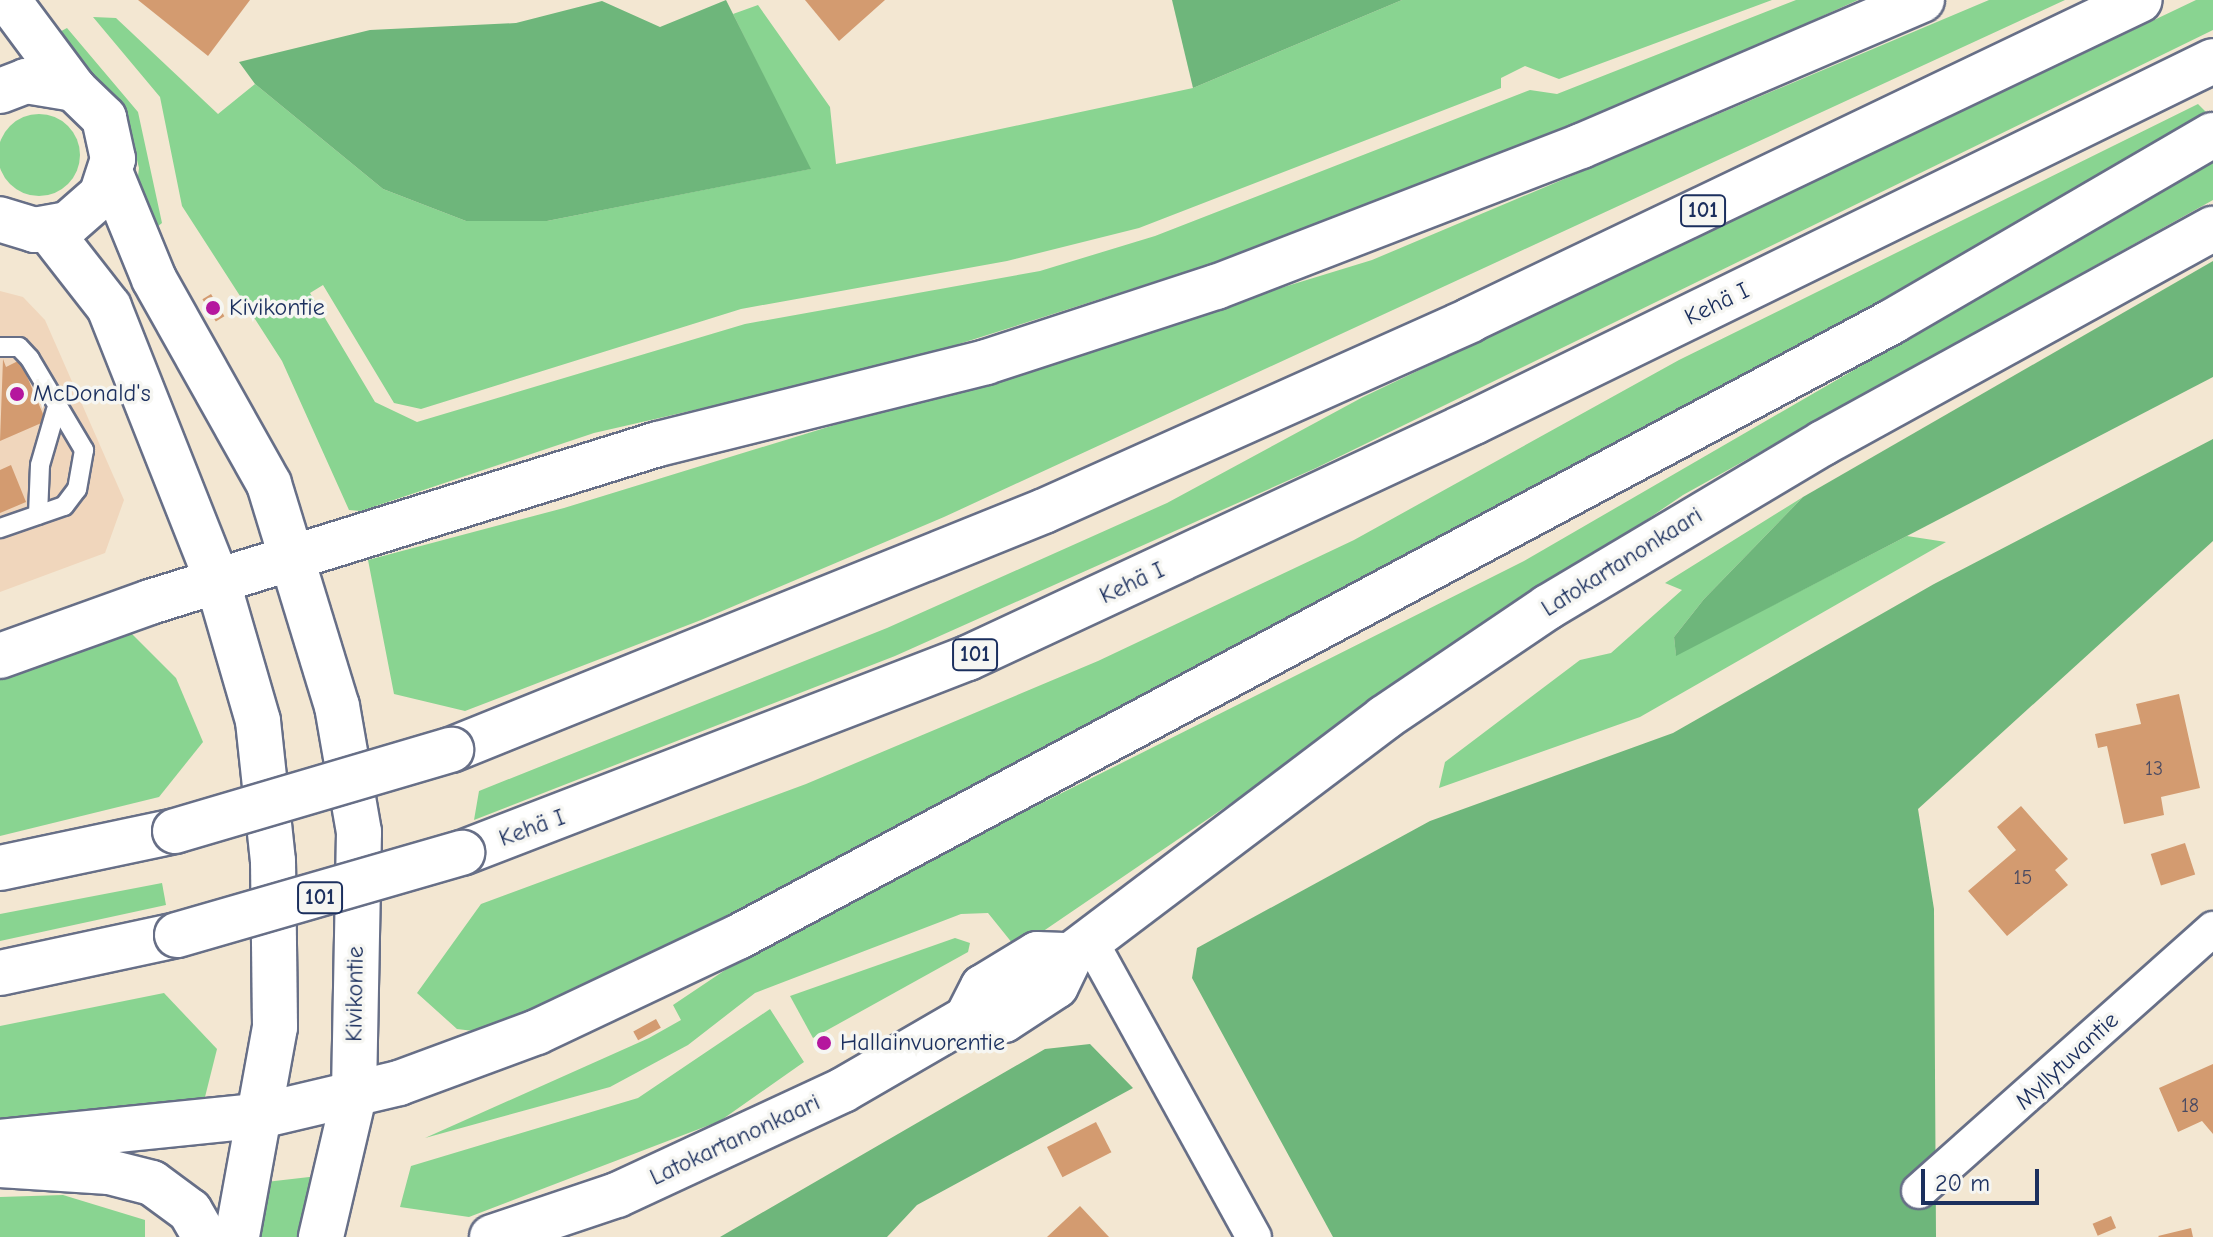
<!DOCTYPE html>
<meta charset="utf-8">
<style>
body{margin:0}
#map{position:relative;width:2213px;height:1237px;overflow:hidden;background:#f3e7d2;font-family:"Comic Neue",sans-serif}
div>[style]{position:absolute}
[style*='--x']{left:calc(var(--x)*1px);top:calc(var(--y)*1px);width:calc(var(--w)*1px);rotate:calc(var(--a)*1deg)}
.built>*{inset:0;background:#f0d6bc}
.green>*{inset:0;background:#89d491}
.round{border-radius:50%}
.forest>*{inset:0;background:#6eb67b}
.building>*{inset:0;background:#d39b70;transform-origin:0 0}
.roads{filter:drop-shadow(2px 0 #676f87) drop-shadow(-2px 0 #676f87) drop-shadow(0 2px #676f87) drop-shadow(0 -2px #676f87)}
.lane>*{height:18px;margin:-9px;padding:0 9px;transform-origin:9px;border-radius:9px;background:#fff}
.street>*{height:34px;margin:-17px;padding:0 17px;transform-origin:17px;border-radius:17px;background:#fff}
.secondary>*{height:44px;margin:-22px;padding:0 22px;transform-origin:22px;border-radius:22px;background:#fff}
.highway>*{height:44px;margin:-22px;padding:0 22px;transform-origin:22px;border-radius:22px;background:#fff}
.bridges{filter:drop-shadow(2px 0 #676f87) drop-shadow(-2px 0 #676f87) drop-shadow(0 2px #676f87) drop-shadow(0 -2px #676f87)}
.highway-bridge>*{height:44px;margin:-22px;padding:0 22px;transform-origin:22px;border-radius:22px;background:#fff}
.dots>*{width:22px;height:22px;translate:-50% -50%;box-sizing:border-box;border:4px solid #f6f6f2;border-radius:50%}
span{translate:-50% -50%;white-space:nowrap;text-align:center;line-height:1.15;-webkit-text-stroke:7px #f6f6f2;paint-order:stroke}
.number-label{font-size:20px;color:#494a62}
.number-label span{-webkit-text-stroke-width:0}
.shield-label span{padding:2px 6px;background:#f6f6f2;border:2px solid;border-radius:6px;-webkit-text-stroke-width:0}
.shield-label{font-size:22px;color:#1b2f5e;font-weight:700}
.street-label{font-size:24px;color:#1b2f5e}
.poi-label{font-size:24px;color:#1b2f5e}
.left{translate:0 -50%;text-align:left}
.scale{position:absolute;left:1921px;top:1169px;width:118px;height:36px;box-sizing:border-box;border:4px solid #1b2f5e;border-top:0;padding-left:10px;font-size:24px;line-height:28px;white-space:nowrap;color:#1b2f5e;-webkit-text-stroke:6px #f6f6f2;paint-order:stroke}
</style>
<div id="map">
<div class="built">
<div style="clip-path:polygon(0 291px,23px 297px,45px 320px,124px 500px,105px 553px,0 592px)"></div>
</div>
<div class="green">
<div style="clip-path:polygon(1402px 0,1772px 0,1559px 79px,1525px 66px,1501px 78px,1501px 88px,1139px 228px,1007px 261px,741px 309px,421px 409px,394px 403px,323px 285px,310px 293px,375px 402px,417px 422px,745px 324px,1040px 271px,1155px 236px,1530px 90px,1557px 94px,1796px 0,1858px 0,1653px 92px,1229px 258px,899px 363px,594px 433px,361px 511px,349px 510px,282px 361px,182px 206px,160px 97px,93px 17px,116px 18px,218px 114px,255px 84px,383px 189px,466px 221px,547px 221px,810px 169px,733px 14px,758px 5px,830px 107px,836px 164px,1193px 88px)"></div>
<div style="clip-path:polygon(1989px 0,2065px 0,944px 517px,701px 620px,465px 711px,394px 694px,368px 560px,564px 508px,1372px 260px)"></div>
<div style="clip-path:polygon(2196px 0,2213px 0,2213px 30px,1316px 468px,895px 656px,474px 820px,479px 791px,887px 628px,1167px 503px,1363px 397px)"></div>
<div style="clip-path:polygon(67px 28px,138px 112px,162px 223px,152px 231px,136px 193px,139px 168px,125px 112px,52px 36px)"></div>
<div style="clip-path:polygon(2198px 104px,2208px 114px,1768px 371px,678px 941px,490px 1033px,457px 1029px,417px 993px,481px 904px,806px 784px,1098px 661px,1354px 540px,1679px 360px)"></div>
<div class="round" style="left:-2px;top:114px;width:82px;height:82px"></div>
<div style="clip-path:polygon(2213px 154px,2213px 200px,1683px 495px,1017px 949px,988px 913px,961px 914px,755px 993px,688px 1045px,610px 1087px,425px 1138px,649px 1038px,681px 1020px,673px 1005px,773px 938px,1524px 561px,2139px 205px)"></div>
<div style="clip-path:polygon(1803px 497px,1704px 599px,1674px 637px,1676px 655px,1907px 536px,1946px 542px,1640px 717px,1439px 788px,1445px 762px,1580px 660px,1611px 653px,1682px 590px,1665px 583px)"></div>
<div style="clip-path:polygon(128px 630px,176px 678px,203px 742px,159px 797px,0 836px,0 679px)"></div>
<div style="clip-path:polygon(162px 883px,166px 905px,0 941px,0 914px)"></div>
<div style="clip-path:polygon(955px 938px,970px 943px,968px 952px,813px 1038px,790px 996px)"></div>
<div style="clip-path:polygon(164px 993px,217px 1049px,205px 1097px,0 1124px,0 1026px)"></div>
<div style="clip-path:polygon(770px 1009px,804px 1062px,720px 1121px,469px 1217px,400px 1207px,411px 1166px,638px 1098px)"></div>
<div style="clip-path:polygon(318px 1176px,302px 1237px,250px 1237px,266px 1182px)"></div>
<div style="clip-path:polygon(63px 1195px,145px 1220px,145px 1237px,0 1237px,0 1197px)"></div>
</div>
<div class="forest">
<div style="clip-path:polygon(726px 0,811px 169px,547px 221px,466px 221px,383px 189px,255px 84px,239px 62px,370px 30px,516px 23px,602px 1px,660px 27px)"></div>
<div style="clip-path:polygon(1172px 0,1402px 0,1193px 88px)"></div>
<div style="clip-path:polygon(2213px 261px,2213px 377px,1676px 656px,1674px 637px,1704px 599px,1803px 497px)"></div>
<div style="clip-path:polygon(2213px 439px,2213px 541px,1918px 809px,1934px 909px,1936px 1237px,1333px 1237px,1192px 978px,1197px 948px,1430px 821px,1673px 733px,1934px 584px)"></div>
<div style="clip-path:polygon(1090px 1044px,1133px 1088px,917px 1205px,887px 1237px,720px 1237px,1045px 1049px)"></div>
</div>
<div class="building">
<div style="clip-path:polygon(138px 0,250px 0,208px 56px)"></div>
<div style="clip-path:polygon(805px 0,885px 0,839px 41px)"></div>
<div style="left:211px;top:294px;width:26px;height:10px;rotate:59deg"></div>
<div style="clip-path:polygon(3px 359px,6px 367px,20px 360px,46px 421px,0 441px)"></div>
<div style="clip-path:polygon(11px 465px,26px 502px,0 513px,0 470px)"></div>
<div style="clip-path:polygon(2179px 694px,2200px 788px,2161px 797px,2164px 815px,2124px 824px,2107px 746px,2098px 748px,2095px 734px,2141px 724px,2136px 704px)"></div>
<div style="clip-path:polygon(2021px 806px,2068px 859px,2055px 870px,2068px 885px,2007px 936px,1968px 891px,2016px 850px,1997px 827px)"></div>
<div style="left:2185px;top:843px;width:33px;height:36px;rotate:72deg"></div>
<div style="left:656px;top:1019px;width:10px;height:26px;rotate:61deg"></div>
<div style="clip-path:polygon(2213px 1064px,2213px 1134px,2202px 1121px,2178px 1132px,2159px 1088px)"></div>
<div style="left:1096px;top:1122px;width:34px;height:55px;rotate:63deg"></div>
<div style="clip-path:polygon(1080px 1206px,1109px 1237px,1047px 1237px)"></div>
<div style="left:2111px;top:1216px;width:13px;height:20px;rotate:67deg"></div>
<div style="clip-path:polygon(2191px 1228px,2193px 1237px,2159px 1237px,2158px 1236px)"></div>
</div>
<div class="roads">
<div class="lane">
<div style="--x:0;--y:347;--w:19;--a:0"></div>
<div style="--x:19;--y:347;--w:16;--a:47"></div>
<div style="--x:30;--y:359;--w:106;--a:59.3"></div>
<div style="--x:84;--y:450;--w:40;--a:100"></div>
<div style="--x:77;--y:489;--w:21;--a:127"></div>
<div style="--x:64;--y:506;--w:68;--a:161"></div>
<div style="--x:38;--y:515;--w:50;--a:-87.7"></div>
<div style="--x:40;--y:465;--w:57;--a:-73.8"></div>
</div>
<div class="street">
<div style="--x:1091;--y:942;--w:337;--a:61.1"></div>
<div style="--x:1919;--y:1191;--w:394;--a:-41.7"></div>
</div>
<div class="secondary">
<div style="--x:8;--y:0;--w:111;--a:53.4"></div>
<div style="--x:0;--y:91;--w:28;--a:-21"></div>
<div style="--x:26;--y:81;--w:49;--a:9.5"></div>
<div style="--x:74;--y:89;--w:42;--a:44"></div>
<div style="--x:104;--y:118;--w:42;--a:77.6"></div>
<div style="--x:113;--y:159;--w:38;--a:108"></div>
<div style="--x:101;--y:195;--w:44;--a:138.7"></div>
<div style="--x:68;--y:224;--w:34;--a:170"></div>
<div style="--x:35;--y:230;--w:37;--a:-163"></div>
<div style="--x:111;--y:174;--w:113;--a:67.7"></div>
<div style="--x:154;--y:279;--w:235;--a:60.7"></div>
<div style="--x:269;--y:484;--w:232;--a:73"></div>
<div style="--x:337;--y:706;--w:128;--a:80.1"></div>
<div style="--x:359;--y:832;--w:264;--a:91.1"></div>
<div style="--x:354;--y:1096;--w:145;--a:103.2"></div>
<div style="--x:48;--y:229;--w:99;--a:52"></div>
<div style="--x:109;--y:307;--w:297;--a:68.4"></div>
<div style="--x:218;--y:583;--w:144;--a:73.8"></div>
<div style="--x:258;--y:721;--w:141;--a:83.9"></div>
<div style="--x:273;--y:861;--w:166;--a:89.3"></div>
<div style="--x:275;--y:1027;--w:213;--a:100.3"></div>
<div style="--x:967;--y:1018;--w:37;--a:3"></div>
<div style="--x:1004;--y:1020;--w:62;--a:-33.2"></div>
<div style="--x:1056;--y:986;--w:34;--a:-64"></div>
<div style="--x:1071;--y:955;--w:393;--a:-37.1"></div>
<div style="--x:1384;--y:718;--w:198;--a:-34.1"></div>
<div style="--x:1548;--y:607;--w:320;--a:-30.8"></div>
<div style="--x:1823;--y:443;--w:445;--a:-28.8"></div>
<div style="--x:492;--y:1237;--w:132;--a:-18.6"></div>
<div style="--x:617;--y:1195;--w:249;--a:-24.9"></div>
<div style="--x:843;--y:1090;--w:143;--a:-30.1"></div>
<div style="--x:967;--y:1018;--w:35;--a:-63"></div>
<div style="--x:983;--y:987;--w:63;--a:-31.4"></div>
<div style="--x:1037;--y:954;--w:34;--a:2"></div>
</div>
<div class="highway">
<div style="--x:0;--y:656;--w:159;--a:-19.8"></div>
<div style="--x:150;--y:602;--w:532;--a:-17.28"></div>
<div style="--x:658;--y:444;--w:338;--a:-14"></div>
<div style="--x:986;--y:362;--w:242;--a:-18.1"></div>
<div style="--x:1216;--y:287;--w:391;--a:-21.1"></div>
<div style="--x:1581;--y:146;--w:371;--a:-23.2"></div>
<div style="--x:451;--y:750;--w:639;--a:-21.95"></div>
<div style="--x:1044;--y:511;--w:467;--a:-24.1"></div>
<div style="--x:1470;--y:320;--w:742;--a:-25.53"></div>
<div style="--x:462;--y:853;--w:542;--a:-21.08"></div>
<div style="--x:968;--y:658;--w:558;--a:-25"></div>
<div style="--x:1474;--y:422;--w:822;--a:-26.04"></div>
<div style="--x:0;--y:868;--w:179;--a:-11.9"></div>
<div style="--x:0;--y:973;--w:181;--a:-12.1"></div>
<div style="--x:0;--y:1142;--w:265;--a:-5.8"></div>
<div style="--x:264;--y:1115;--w:139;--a:-13.3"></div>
<div style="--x:399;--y:1083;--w:147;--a:-20.3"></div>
<div style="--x:537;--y:1032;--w:222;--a:-25.3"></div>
<div style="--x:738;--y:937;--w:1309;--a:-28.07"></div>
<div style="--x:1893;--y:321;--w:370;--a:-30.2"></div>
<div style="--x:0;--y:1165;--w:109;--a:3.7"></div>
<div style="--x:109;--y:1172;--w:44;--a:14.3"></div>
<div style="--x:152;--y:1183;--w:47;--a:36.4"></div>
<div style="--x:190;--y:1211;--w:30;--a:60"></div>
</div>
</div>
<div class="bridges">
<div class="highway-bridge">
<div style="--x:175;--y:831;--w:288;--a:-16.4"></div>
<div style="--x:177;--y:935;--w:297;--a:-16.1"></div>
</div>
</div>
<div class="dots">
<div style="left:213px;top:308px;background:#b5179e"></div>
<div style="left:17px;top:394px;background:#b5179e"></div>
<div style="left:824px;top:1043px;background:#b5179e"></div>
</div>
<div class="number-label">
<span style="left:2154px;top:768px">13</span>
<span style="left:2023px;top:877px">15</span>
<span style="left:2190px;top:1105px">18</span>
</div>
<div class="shield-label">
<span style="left:1703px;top:211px">101</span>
<span style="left:975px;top:655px">101</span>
<span style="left:320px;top:898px">101</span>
</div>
<div class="street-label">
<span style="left:1717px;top:304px;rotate:-26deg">Kehä I</span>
<span style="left:1622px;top:562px;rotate:-32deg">Latokartanonkaari</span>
<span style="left:1132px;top:583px;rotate:-25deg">Kehä I</span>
<span style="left:532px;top:828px;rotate:-20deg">Kehä I</span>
<span style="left:355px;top:994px;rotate:-89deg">Kivikontie</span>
<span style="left:2067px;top:1061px;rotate:-43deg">Myllytuvantie</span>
<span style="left:735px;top:1140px;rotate:-25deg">Latokartanonkaari</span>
</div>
<div class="poi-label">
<span class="left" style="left:229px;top:308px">Kivikontie</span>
<span class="left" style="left:33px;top:394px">McDonald's</span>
<span class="left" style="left:840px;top:1043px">Hallainvuorentie</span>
</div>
<div class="scale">20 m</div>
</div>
